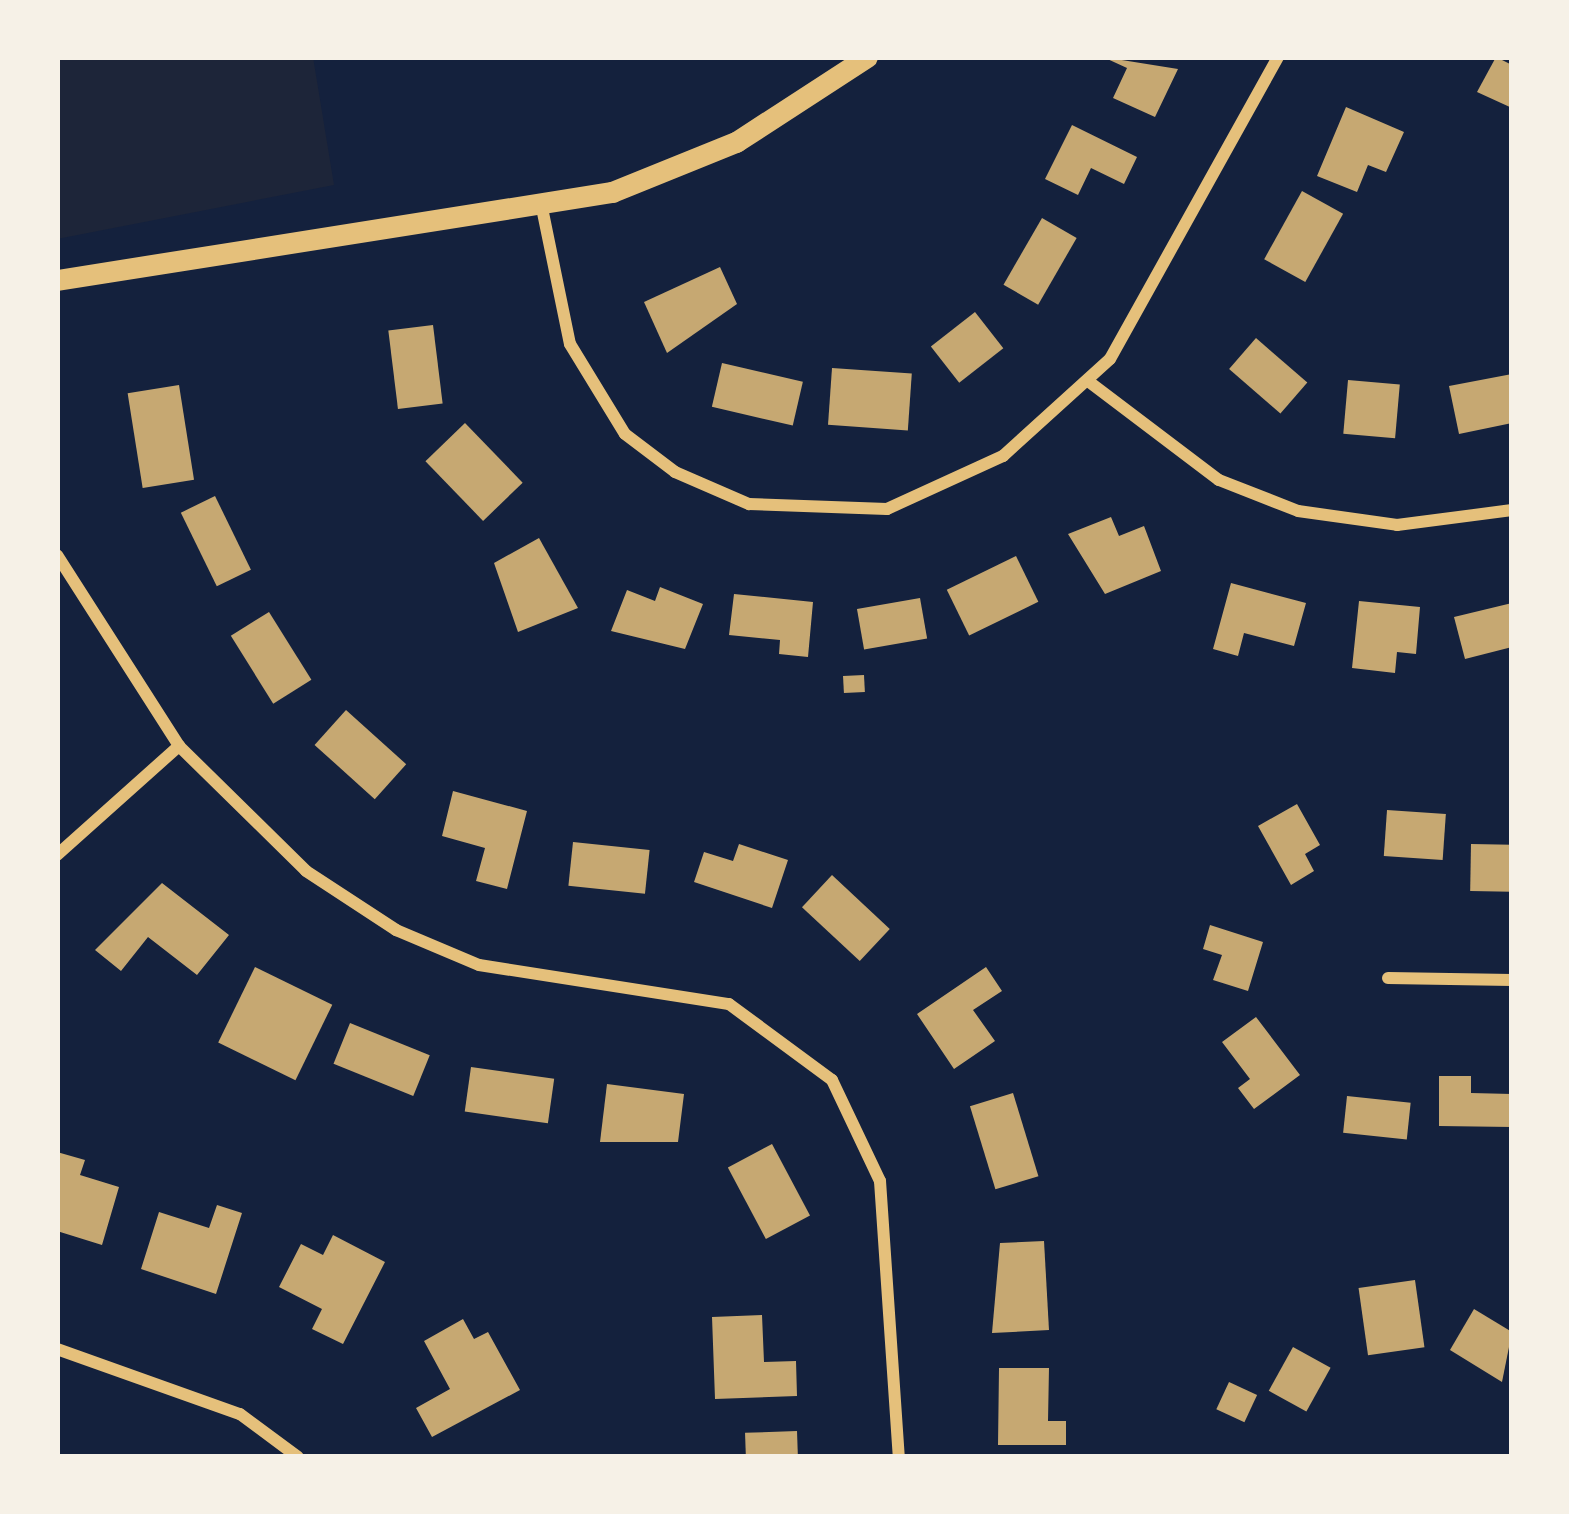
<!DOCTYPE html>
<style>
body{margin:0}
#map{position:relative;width:1569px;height:1514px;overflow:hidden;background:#14213d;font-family:Ubuntu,sans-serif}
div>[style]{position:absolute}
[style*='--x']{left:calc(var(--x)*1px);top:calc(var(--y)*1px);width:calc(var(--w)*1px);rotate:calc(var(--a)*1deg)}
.green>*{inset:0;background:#1d2539}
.building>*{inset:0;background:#c6a872;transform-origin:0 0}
.minor>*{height:12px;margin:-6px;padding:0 6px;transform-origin:6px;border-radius:6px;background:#e5c07b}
.tertiary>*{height:21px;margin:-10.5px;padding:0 10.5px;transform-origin:10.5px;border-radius:10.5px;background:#e5c07b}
span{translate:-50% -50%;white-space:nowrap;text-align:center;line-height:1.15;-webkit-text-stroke:12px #f6f1e7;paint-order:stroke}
.frame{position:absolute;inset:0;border:60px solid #f6f1e7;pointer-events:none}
</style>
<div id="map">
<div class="green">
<div style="clip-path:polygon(57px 57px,313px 57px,334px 185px,57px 239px)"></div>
</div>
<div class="building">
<div style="clip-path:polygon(1103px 57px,1178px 69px,1155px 117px,1113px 98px,1127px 68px)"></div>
<div style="clip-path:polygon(1496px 57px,1512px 65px,1512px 108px,1477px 92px)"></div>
<div style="clip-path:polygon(1346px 107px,1404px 132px,1386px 172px,1368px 165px,1357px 192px,1317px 176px)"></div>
<div style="clip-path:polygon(1072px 125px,1137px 157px,1124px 184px,1091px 168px,1078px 195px,1045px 179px)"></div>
<div style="left:1302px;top:191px;width:47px;height:78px;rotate:29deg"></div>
<div style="left:1042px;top:218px;width:40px;height:77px;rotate:30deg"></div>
<div style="clip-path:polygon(720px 267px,737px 304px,667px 353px,644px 302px)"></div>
<div style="left:975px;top:312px;width:46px;height:56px;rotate:52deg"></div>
<div style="left:433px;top:325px;width:79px;height:45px;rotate:83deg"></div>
<div style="left:1256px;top:338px;width:68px;height:41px;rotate:41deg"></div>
<div style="left:722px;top:363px;width:83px;height:45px;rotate:13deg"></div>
<div style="left:832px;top:368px;width:80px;height:57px;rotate:4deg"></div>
<div style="clip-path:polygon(1512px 374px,1512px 423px,1459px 434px,1449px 386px)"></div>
<div style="left:1348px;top:380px;width:52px;height:54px;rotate:5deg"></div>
<div style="left:179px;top:385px;width:96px;height:52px;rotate:81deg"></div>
<div style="left:465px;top:423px;width:83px;height:55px;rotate:46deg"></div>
<div style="left:215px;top:496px;width:82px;height:38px;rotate:64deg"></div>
<div style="clip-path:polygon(1111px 517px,1119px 536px,1144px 526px,1161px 571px,1105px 594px,1068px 534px)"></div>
<div style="clip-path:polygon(539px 538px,578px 608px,518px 632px,494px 563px)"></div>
<div style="left:1016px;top:556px;width:51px;height:77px;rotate:64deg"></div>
<div style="clip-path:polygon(1231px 583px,1306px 603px,1294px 646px,1244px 633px,1238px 656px,1213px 649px)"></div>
<div style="clip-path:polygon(660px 587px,703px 604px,685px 649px,611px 631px,627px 590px,655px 601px)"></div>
<div style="clip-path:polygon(734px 594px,813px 602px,808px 657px,779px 654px,780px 640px,729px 635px)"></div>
<div style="left:920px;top:598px;width:41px;height:64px;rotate:80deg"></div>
<div style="clip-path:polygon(1359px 601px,1420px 607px,1416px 654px,1397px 652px,1395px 673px,1352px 668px)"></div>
<div style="clip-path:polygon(1512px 603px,1512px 647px,1465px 659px,1454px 617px)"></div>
<div style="left:269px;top:612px;width:80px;height:45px;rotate:58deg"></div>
<div style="left:864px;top:675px;width:17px;height:21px;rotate:87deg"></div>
<div style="left:346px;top:710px;width:81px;height:47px;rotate:42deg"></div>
<div style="clip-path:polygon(453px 791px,527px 811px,507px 889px,476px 881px,485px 848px,442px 836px)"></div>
<div style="clip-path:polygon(1297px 804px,1320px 845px,1305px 854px,1314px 871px,1291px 885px,1258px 826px)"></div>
<div style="left:1387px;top:810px;width:59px;height:46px;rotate:4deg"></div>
<div style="left:573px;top:842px;width:77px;height:44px;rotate:6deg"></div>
<div style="clip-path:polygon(739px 844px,788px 860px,772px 908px,694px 882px,704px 852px,733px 861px)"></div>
<div style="left:1471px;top:844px;width:41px;height:47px;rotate:1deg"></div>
<div style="left:832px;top:875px;width:79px;height:44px;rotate:43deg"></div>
<div style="clip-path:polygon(162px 883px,229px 935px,197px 975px,148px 937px,121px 971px,95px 950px)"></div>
<div style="clip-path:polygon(1210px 925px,1263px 942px,1248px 991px,1213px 980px,1222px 955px,1203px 949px)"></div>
<div style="left:255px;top:967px;width:86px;height:84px;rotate:26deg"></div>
<div style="clip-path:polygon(986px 967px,1002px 991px,973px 1010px,995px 1041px,954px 1069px,917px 1014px)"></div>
<div style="clip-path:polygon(1256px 1017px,1300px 1075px,1254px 1109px,1238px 1088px,1250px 1079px,1222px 1042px)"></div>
<div style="left:350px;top:1023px;width:86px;height:44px;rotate:22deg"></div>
<div style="left:471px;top:1067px;width:84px;height:45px;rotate:8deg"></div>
<div style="clip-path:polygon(1439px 1076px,1471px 1076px,1471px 1093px,1512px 1094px,1512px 1127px,1439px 1126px)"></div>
<div style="clip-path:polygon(607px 1084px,684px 1094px,678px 1142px,600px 1142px)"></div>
<div style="left:1013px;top:1093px;width:87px;height:45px;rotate:73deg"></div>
<div style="left:1347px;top:1096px;width:64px;height:37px;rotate:6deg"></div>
<div style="left:772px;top:1144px;width:81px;height:50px;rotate:62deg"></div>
<div style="clip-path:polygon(57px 1152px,85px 1160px,80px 1175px,119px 1187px,102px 1245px,57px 1231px)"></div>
<div style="clip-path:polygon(217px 1205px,242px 1213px,216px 1294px,141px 1269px,159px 1212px,209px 1228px)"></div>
<div style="clip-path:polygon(333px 1235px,385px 1262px,343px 1344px,312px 1329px,322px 1309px,279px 1287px,301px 1244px,323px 1255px)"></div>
<div style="clip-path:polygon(1044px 1241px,1049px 1330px,992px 1333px,1000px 1243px)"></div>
<div style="left:1415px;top:1280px;width:68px;height:57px;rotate:82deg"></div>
<div style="clip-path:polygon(1474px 1309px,1512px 1332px,1502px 1382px,1450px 1350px)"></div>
<div style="clip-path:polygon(762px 1315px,764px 1362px,796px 1361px,797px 1396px,715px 1399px,712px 1317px)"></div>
<div style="clip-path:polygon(463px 1319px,474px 1339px,488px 1332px,520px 1390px,432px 1437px,416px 1408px,450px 1389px,424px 1341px)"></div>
<div style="left:1293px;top:1347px;width:43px;height:50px;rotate:29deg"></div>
<div style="clip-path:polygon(999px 1368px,1049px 1368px,1048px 1421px,1066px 1421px,1066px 1445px,998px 1445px)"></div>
<div style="left:1229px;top:1382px;width:31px;height:30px;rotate:25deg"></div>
<div style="left:797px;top:1431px;width:26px;height:52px;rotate:88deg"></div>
</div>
<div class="minor">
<div style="--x:541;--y:203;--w:144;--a:78.4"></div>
<div style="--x:570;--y:344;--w:105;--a:58.6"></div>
<div style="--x:625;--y:434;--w:63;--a:37.2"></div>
<div style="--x:675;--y:472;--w:81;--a:23.4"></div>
<div style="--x:749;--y:504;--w:138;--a:2.1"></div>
<div style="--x:887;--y:509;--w:128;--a:-24.6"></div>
<div style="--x:1003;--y:456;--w:144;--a:-42.2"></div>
<div style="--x:1110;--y:359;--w:346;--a:-60.9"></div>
<div style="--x:1088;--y:381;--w:164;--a:37.1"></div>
<div style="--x:1219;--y:480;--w:85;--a:21.4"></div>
<div style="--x:1298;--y:511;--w:100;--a:8"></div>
<div style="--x:1397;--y:525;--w:116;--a:-7.4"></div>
<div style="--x:57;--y:555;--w:227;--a:57.4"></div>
<div style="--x:179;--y:746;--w:178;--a:44.5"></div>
<div style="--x:306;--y:871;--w:108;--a:33.2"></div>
<div style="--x:396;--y:930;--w:90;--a:22.9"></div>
<div style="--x:479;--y:965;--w:253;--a:8.9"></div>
<div style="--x:729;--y:1004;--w:128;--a:36.4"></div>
<div style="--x:832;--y:1080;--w:112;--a:64.6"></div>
<div style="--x:880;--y:1181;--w:277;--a:86.1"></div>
<div style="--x:57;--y:855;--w:164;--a:-41.8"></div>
<div style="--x:1388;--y:978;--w:124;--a:0.9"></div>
<div style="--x:57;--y:1349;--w:194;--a:19.6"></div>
<div style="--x:240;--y:1414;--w:72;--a:36.6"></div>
</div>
<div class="tertiary">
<div style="--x:57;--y:280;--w:562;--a:-9.01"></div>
<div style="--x:612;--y:192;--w:134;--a:-22"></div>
<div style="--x:736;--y:142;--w:156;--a:-33"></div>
</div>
<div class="frame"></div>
</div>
